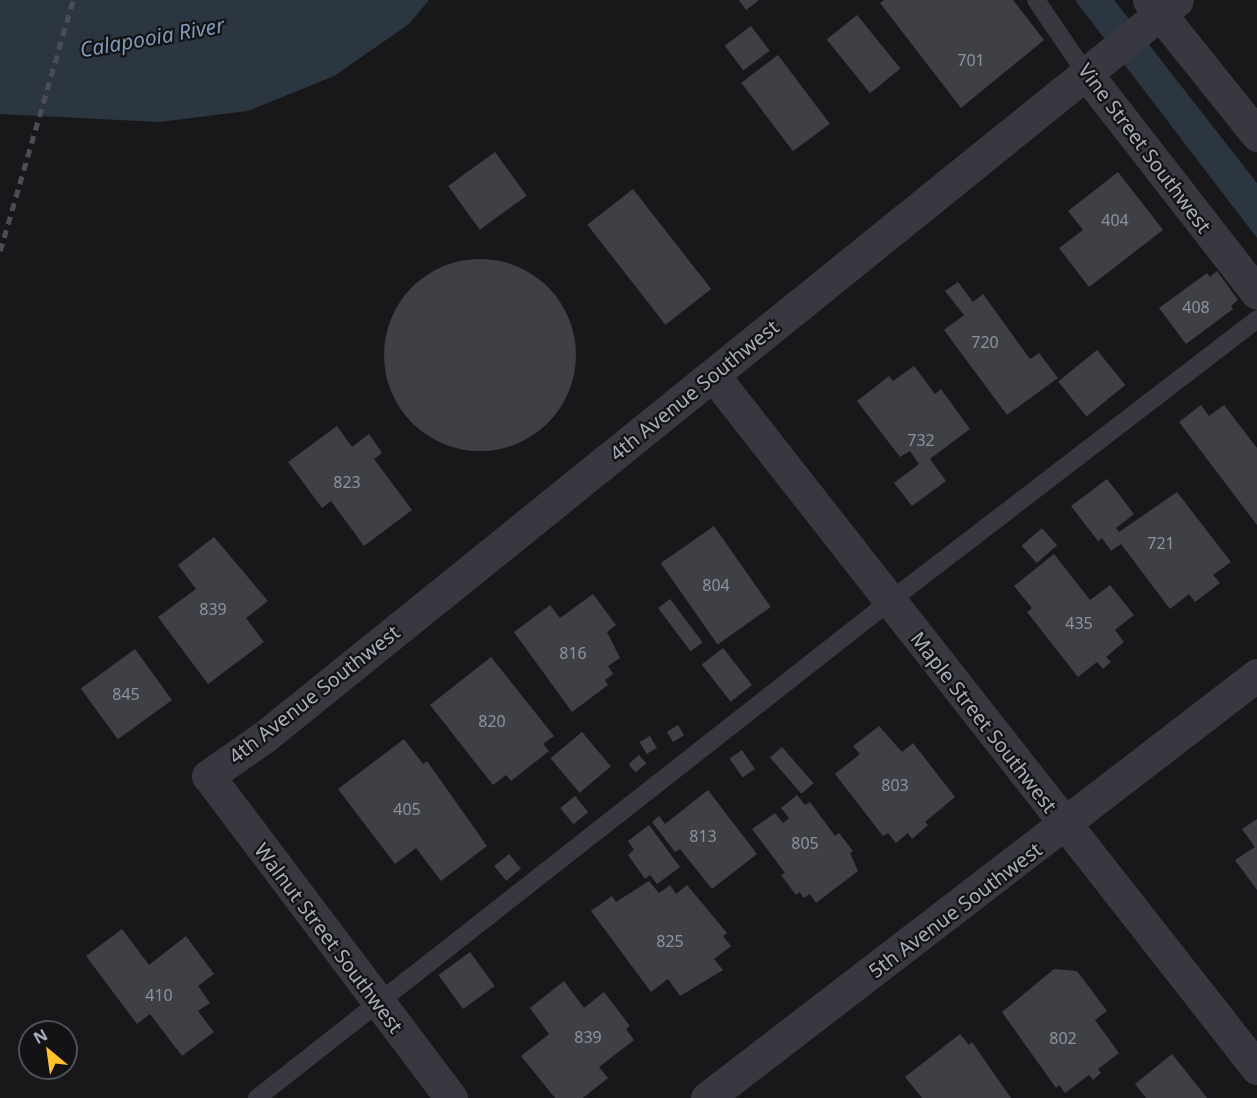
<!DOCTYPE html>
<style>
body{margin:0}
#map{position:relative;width:1257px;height:1098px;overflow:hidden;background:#18181a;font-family:"Noto Sans",sans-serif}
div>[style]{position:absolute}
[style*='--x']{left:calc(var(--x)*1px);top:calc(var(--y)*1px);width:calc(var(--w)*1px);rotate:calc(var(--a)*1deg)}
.water>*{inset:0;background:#2c3640}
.building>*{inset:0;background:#3f4045;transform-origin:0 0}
.round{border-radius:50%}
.service>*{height:18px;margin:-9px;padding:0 9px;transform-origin:9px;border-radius:9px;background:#383940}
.minor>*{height:33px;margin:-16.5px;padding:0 16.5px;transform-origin:16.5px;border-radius:16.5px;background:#383940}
.rail>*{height:4.5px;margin-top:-2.25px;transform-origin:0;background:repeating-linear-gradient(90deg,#4b4d55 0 8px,transparent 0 14px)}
span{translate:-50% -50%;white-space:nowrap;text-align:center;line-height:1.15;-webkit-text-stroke:4.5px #131315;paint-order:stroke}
.number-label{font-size:16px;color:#8e929e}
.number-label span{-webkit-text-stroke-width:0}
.street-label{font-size:20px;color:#a9aebb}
.water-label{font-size:21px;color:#7e9ab8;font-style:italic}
.north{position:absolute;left:18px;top:1020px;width:60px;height:60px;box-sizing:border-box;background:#131315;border:2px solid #4f5157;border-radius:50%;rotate:331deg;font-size:16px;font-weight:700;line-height:24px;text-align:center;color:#a9aebb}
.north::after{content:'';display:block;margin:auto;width:21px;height:27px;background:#ffc22b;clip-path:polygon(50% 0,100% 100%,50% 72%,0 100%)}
</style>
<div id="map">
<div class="water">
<div style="clip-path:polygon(0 0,429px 0,409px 24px,334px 76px,248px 111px,159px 122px,0 114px)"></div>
<div style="clip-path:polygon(1075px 0,1114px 0,1257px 183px,1257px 238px)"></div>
</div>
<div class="building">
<div style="clip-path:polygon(739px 0,759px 0,746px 10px)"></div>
<div style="clip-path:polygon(884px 0,1013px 0,1044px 40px,961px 108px,880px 3px)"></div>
<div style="left:857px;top:15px;width:69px;height:39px;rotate:51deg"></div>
<div style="left:751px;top:26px;width:31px;height:33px;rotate:53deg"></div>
<div style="left:778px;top:55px;width:86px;height:46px;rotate:53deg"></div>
<div style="left:495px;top:152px;width:54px;height:58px;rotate:54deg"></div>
<div style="clip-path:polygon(1118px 172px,1163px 230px,1089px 287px,1059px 248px,1083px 230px,1068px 211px)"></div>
<div style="left:633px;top:189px;width:127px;height:58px;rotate:52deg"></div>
<div class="round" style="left:384px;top:259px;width:192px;height:192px"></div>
<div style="clip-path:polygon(1217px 271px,1238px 300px,1231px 306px,1233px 309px,1186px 344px,1159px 308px,1207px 273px,1210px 277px)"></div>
<div style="clip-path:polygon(958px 282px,973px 302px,983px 294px,1030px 359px,1039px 353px,1058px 378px,1007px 415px,944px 330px,964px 315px,945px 291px)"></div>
<div style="left:1097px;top:350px;width:45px;height:50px;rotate:51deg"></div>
<div style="clip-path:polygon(914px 366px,935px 394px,941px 389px,970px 429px,930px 459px,946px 481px,912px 506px,894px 483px,919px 464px,910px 451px,900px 457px,857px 401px,889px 376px,893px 381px)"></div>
<div style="clip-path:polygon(1201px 405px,1209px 416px,1224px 405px,1257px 448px,1257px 525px,1179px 422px)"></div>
<div style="clip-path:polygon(337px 426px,352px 447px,369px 434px,382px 453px,374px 459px,412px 510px,364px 546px,331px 501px,322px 508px,288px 462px)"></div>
<div style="clip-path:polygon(1107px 479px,1134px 514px,1116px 528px,1119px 532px,1177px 492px,1231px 562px,1213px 575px,1220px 583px,1195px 602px,1189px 594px,1170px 609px,1121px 544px,1111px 551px,1102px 538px,1098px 541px,1071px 506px)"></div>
<div style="left:714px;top:526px;width:99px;height:65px;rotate:55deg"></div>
<div style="left:1042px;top:528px;width:23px;height:27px;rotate:49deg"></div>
<div style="clip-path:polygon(214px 537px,268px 601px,246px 618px,264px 642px,208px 684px,158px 617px,196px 589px,178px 565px)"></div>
<div style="clip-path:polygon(1054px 554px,1090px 600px,1110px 585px,1134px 615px,1115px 630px,1124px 642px,1106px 657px,1111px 662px,1103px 669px,1097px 662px,1078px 677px,1027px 612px,1032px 608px,1014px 586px)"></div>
<div style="clip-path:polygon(593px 594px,616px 625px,607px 632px,620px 658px,608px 666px,613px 674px,605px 680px,608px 685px,572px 712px,514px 632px,550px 605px,560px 618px)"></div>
<div style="left:670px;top:599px;width:54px;height:15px;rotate:53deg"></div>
<div style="left:723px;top:648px;width:47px;height:27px;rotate:52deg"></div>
<div style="left:135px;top:649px;width:63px;height:67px;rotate:54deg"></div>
<div style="clip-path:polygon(491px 657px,554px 736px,543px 744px,549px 751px,511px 781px,506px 775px,493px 785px,430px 705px)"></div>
<div style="left:678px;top:725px;width:12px;height:13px;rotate:59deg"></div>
<div style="clip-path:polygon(879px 726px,902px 752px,913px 743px,955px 797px,925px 822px,928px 825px,912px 839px,908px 833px,896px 843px,888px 833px,883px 836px,835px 774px,860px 754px,853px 746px)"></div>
<div style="left:582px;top:732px;width:45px;height:41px;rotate:50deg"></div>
<div style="left:650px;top:736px;width:14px;height:12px;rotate:60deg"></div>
<div style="clip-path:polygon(404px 739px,423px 764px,427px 761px,487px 846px,441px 881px,416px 848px,395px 864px,338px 789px)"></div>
<div style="left:782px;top:747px;width:48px;height:16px;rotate:49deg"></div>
<div style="left:742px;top:750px;width:23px;height:15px;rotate:56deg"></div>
<div style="left:639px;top:755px;width:11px;height:14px;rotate:49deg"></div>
<div style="clip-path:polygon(708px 790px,757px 854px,712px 889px,680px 849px,675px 852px,652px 822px,659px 816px,665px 824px)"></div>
<div style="clip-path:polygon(797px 795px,805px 805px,810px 802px,835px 836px,839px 833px,853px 851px,850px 853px,858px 871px,816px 903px,810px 894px,804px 898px,799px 892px,796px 895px,781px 875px,785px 873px,752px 829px,775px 813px,783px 823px,789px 818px,781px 808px)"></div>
<div style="left:575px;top:796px;width:21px;height:19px;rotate:51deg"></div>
<div style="clip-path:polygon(1257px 819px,1257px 890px,1235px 860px,1255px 847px,1242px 829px)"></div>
<div style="clip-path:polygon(649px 825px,680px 867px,657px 884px,650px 875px,645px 879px,628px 855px,634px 850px,628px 841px)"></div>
<div style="left:509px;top:854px;width:19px;height:19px;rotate:51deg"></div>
<div style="clip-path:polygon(649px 881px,659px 893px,670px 885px,676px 894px,687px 885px,727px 933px,723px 936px,731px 946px,714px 959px,723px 970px,680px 996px,668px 979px,651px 992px,591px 911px,612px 896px,616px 902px)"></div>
<div style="clip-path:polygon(122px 929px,149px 965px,186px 936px,214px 974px,198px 986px,210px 1003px,198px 1011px,214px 1032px,182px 1056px,150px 1014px,137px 1024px,86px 956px)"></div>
<div style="left:470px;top:952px;width:42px;height:39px;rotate:54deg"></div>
<div style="clip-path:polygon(1054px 969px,1077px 971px,1107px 1011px,1095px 1020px,1119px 1053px,1098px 1069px,1101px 1073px,1093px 1080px,1089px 1075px,1065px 1093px,1059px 1085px,1056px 1088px,1002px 1012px)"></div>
<div style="clip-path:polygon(564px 981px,584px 1008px,604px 992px,630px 1026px,626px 1029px,634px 1040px,599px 1067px,608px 1078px,583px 1098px,555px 1098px,521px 1056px,549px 1034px,530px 1008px)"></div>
<div style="clip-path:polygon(960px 1034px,969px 1045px,972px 1042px,1011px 1098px,922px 1098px,905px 1077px)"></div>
<div style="clip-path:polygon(1172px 1054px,1207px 1098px,1146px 1098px,1135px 1084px)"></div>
</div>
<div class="service">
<div style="--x:1036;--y:0;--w:87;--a:55.8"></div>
<div style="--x:257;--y:1098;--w:805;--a:-38.14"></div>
<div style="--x:890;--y:601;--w:463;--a:-37.5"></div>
</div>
<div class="minor">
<div style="--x:1149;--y:0;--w:173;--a:51.3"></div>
<div style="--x:1085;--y:72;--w:280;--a:52.1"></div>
<div style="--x:713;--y:375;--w:881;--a:51.87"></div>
<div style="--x:451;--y:1098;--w:403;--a:-127"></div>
<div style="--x:208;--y:776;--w:68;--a:-34.9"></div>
<div style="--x:264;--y:737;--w:1173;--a:-38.91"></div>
<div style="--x:707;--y:1098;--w:694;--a:-37.56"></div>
</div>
<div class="rail">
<div style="--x:0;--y:251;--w:261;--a:-73.8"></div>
</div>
<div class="number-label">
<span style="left:971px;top:60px">701</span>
<span style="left:1115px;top:220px">404</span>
<span style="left:1196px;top:307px">408</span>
<span style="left:985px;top:342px">720</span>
<span style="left:921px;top:440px">732</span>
<span style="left:347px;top:482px">823</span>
<span style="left:1161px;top:543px">721</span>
<span style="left:716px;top:585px">804</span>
<span style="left:213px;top:609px">839</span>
<span style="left:1079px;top:623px">435</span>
<span style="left:573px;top:653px">816</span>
<span style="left:126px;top:694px">845</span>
<span style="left:492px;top:721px">820</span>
<span style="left:895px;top:785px">803</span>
<span style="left:407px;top:809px">405</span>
<span style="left:703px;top:836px">813</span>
<span style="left:805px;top:843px">805</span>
<span style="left:670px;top:941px">825</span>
<span style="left:159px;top:995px">410</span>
<span style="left:588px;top:1037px">839</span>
<span style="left:1063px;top:1038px">802</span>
</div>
<div class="street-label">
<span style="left:1145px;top:148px;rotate:53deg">Vine Street Southwest</span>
<span style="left:694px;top:390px;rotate:-39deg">4th Avenue Southwest</span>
<span style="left:314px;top:694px;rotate:-38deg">4th Avenue Southwest</span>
<span style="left:984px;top:722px;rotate:52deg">Maple Street Southwest</span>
<span style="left:955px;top:910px;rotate:-37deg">5th Avenue Southwest</span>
<span style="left:329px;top:938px;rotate:53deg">Walnut Street Southwest</span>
</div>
<div class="water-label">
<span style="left:152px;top:37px;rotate:-10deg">Calapooia River</span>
</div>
<div class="north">N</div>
</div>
